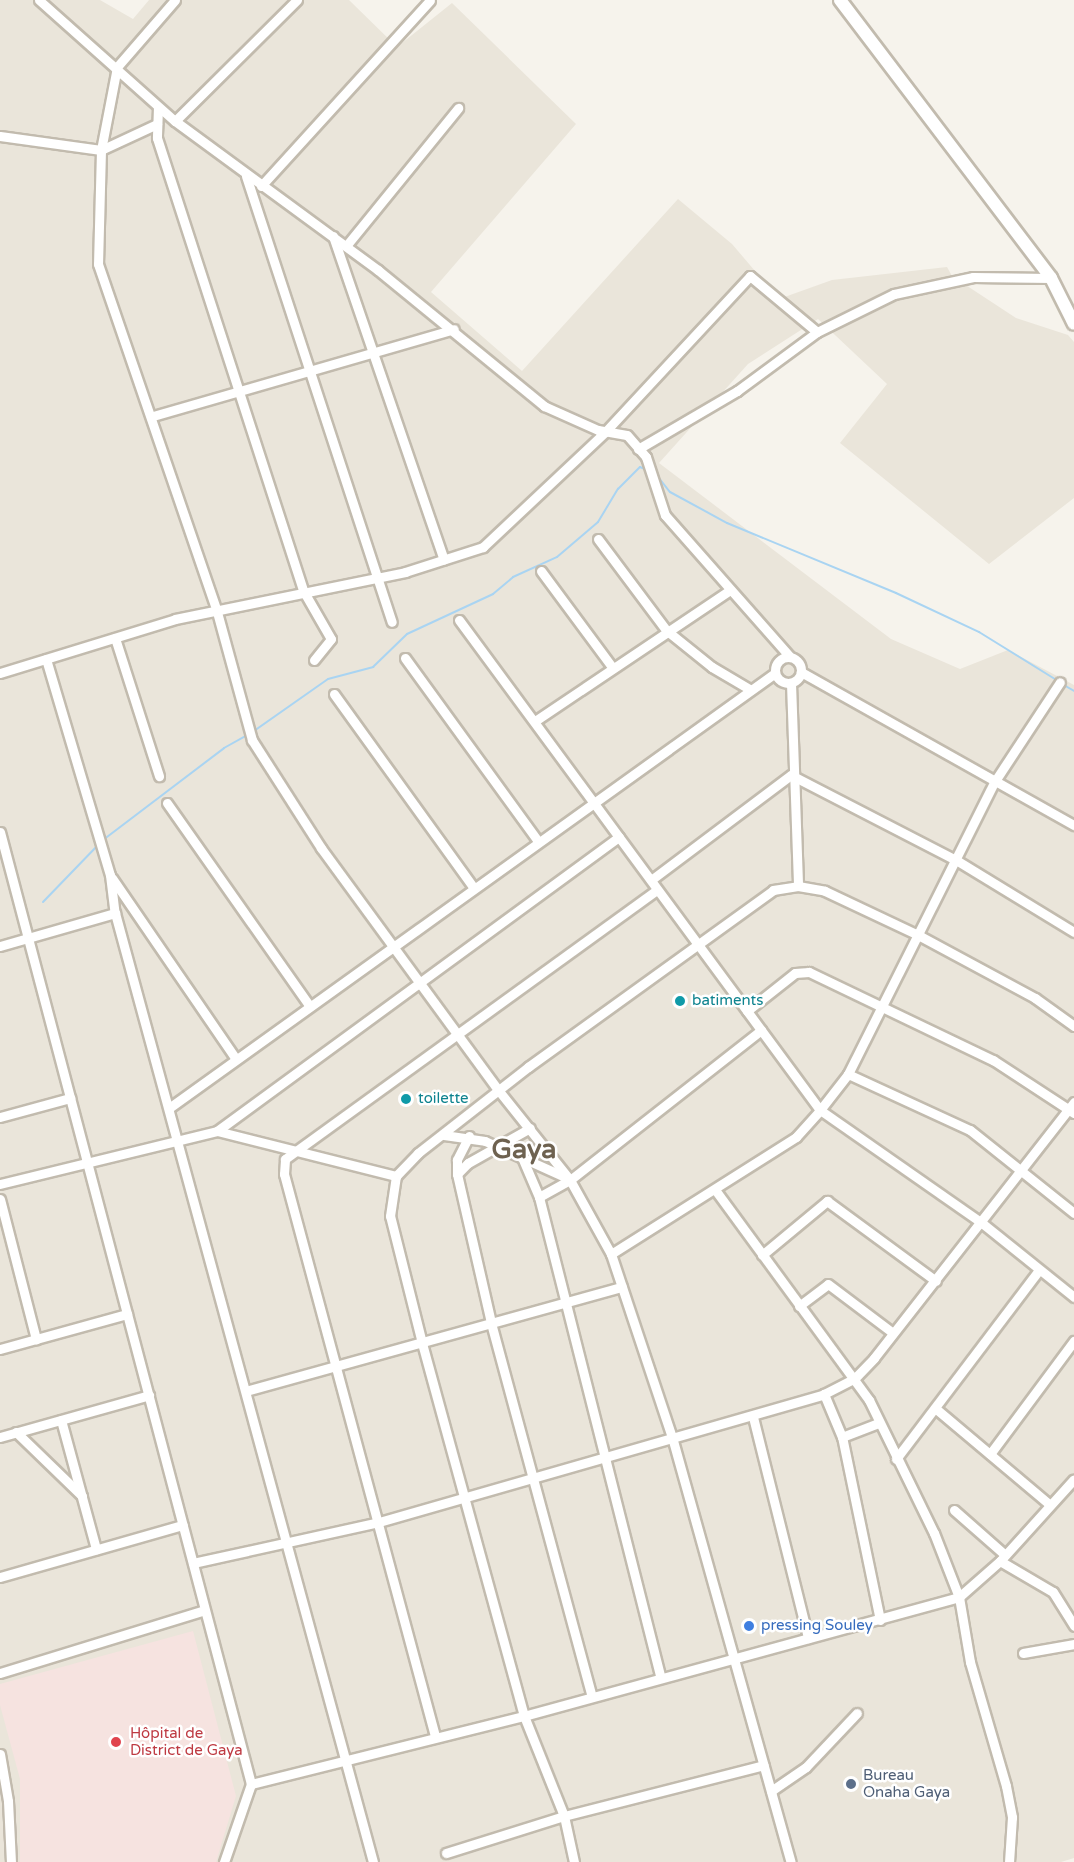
<!DOCTYPE html>
<meta charset="utf-8">
<style>
body{margin:0}
#map{position:relative;width:1074px;height:1862px;overflow:hidden;background:#f6f3ec;font-family:"Varela Round",sans-serif}
div>[style]{position:absolute}
[style*='--x']{left:calc(var(--x)*1px);top:calc(var(--y)*1px);width:calc(var(--w)*1px);rotate:calc(var(--a)*1deg)}
.residential>*{inset:0;background:#eae5da}
.medical>*{inset:0;background:#f6e3e0}
.stream>*{height:2px;margin:-1px;padding:0 1px;transform-origin:1px;border-radius:1px;background:#a9d4f2}
.roads{filter:drop-shadow(2px 0 #c2bbae) drop-shadow(-2px 0 #c2bbae) drop-shadow(0 2px #c2bbae) drop-shadow(0 -2px #c2bbae)}
.minor>*{height:9px;margin:-4.5px;padding:0 4.5px;transform-origin:4.5px;border-radius:4.5px;background:#fff}
.minor>.ring{margin:-4.5px;padding:0;box-sizing:content-box;background:none;border:9px solid #fff;border-radius:50%}
.tertiary>*{height:12px;margin:-6px;padding:0 6px;transform-origin:6px;border-radius:6px;background:#fff}
.dots>*{width:16px;height:16px;translate:-50% -50%;box-sizing:border-box;border:3px solid #fff;border-radius:50%}
span{translate:-50% -50%;white-space:nowrap;text-align:center;line-height:1.15;-webkit-text-stroke:5px #fff;paint-order:stroke}
.culture-label{font-size:15px;color:#0d838f}
.left{translate:0 -50%;text-align:left}
.shop-label{font-size:15px;color:#366cbe}
.health-label{font-size:15px;color:#be3a42}
.service-label{font-size:15px;color:#4e5e75}
.town-label{font-size:27px;color:#6e6250;font-weight:700}
</style>
<div id="map">
<div class="residential">
<div style="clip-path:polygon(0 0,100px 0,133px 19px,149px 0,349px 0,397px 47px,452px 3px,576px 124px,431px 292px,522px 371px,678px 199px,732px 244px,779px 299px,832px 280px,947px 267px,952px 276px,1016px 318px,1068px 335px,1074px 342px,1074px 498px,989px 564px,840px 443px,887px 384px,818px 319px,748px 364px,659px 463px,891px 639px,960px 669px,1008px 650px,1074px 685px,1074px 1858px,1061px 1862px,0 1862px)"></div>
</div>
<div class="medical">
<div style="clip-path:polygon(193px 1631px,236px 1796px,216px 1862px,20px 1862px,20px 1779px,0 1705px,0 1684px)"></div>
</div>
<div class="stream">
<div style="--x:655;--y:473;--w:24;--a:52"></div>
<div style="--x:670;--y:492;--w:65;--a:28.5"></div>
<div style="--x:727;--y:523;--w:183;--a:22.5"></div>
<div style="--x:896;--y:593;--w:92;--a:25.2"></div>
<div style="--x:979;--y:632;--w:93;--a:31.8"></div>
<div style="--x:1062;--y:684;--w:14;--a:30"></div>
<div style="--x:254;--y:731;--w:90;--a:-35.1"></div>
<div style="--x:328;--y:679;--w:47;--a:-14.9"></div>
<div style="--x:373;--y:667;--w:47;--a:-44.1"></div>
<div style="--x:407;--y:634;--w:95;--a:-24.9"></div>
<div style="--x:493;--y:594;--w:26;--a:-40"></div>
<div style="--x:513;--y:577;--w:48;--a:-24.4"></div>
<div style="--x:557;--y:557;--w:54;--a:-40.5"></div>
<div style="--x:598;--y:522;--w:39;--a:-59"></div>
<div style="--x:618;--y:489;--w:31;--a:-45"></div>
<div style="--x:640;--y:467;--w:8;--a:23"></div>
<div style="--x:103;--y:840;--w:152;--a:-37.2"></div>
<div style="--x:224;--y:748;--w:29;--a:-29"></div>
<div style="--x:43;--y:902;--w:81;--a:-46"></div>
</div>
<div class="roads">
<div class="minor">
<div style="--x:39;--y:0;--w:182;--a:41.7"></div>
<div style="--x:175;--y:121;--w:252;--a:36.3"></div>
<div style="--x:378;--y:270;--w:215;--a:39.3"></div>
<div style="--x:544;--y:406;--w:59;--a:24"></div>
<div style="--x:598;--y:430;--w:29;--a:10"></div>
<div style="--x:627;--y:435;--w:29;--a:49"></div>
<div style="--x:646;--y:457;--w:61;--a:71.9"></div>
<div style="--x:665;--y:515;--w:189;--a:48.6"></div>
<div style="--x:175;--y:0;--w:89;--a:130.9"></div>
<div style="--x:117;--y:67;--w:85;--a:100.9"></div>
<div style="--x:101;--y:150;--w:114;--a:91.5"></div>
<div style="--x:98;--y:264;--w:368;--a:71.1"></div>
<div style="--x:217;--y:612;--w:133;--a:74.7"></div>
<div style="--x:252;--y:740;--w:128;--a:57.4"></div>
<div style="--x:321;--y:848;--w:301;--a:53.8"></div>
<div style="--x:499;--y:1091;--w:114;--a:51.4"></div>
<div style="--x:570;--y:1180;--w:85;--a:61"></div>
<div style="--x:611;--y:1254;--w:193;--a:71.6"></div>
<div style="--x:672;--y:1437;--w:441;--a:74.4"></div>
<div style="--x:158;--y:107;--w:31;--a:92"></div>
<div style="--x:157;--y:138;--w:477;--a:72.1"></div>
<div style="--x:304;--y:592;--w:54;--a:60.1"></div>
<div style="--x:331;--y:639;--w:27;--a:129"></div>
<div style="--x:175;--y:121;--w:172;--a:-44.8"></div>
<div style="--x:0;--y:136;--w:102;--a:7.9"></div>
<div style="--x:101;--y:150;--w:62;--a:-24.9"></div>
<div style="--x:246;--y:176;--w:469;--a:71.9"></div>
<div style="--x:261;--y:186;--w:251;--a:-47.7"></div>
<div style="--x:333;--y:236;--w:342;--a:71.1"></div>
<div style="--x:346;--y:246;--w:178;--a:-50.9"></div>
<div style="--x:153;--y:416;--w:313;--a:-16.1"></div>
<div style="--x:638;--y:449;--w:115;--a:-30.4"></div>
<div style="--x:737;--y:391;--w:99;--a:-36.4"></div>
<div style="--x:817;--y:332;--w:86;--a:-26.3"></div>
<div style="--x:894;--y:294;--w:81;--a:-12.1"></div>
<div style="--x:973;--y:277;--w:78;--a:0.7"></div>
<div style="--x:598;--y:539;--w:114;--a:53.2"></div>
<div style="--x:666;--y:630;--w:59;--a:38.8"></div>
<div style="--x:712;--y:667;--w:45;--a:30.5"></div>
<div style="--x:541;--y:571;--w:119;--a:53.5"></div>
<div style="--x:459;--y:620;--w:609;--a:53.62"></div>
<div style="--x:820;--y:1110;--w:198;--a:34.9"></div>
<div style="--x:982;--y:1223;--w:118;--a:38.8"></div>
<div style="--x:115;--y:638;--w:145;--a:72.3"></div>
<div class="ring" style="left:775px;top:657px;width:17px;height:17px"></div>
<div style="--x:405;--y:658;--w:225;--a:54"></div>
<div style="--x:46;--y:659;--w:225;--a:73.5"></div>
<div style="--x:110;--y:875;--w:38;--a:83"></div>
<div style="--x:115;--y:913;--w:983;--a:74.79"></div>
<div style="--x:801;--y:672;--w:313;--a:29.3"></div>
<div style="--x:0;--y:673;--w:183;--a:-17.1"></div>
<div style="--x:175;--y:619;--w:235;--a:-11.5"></div>
<div style="--x:405;--y:572;--w:82;--a:-17.8"></div>
<div style="--x:483;--y:547;--w:168;--a:-43.3"></div>
<div style="--x:605;--y:432;--w:213;--a:-47.1"></div>
<div style="--x:750;--y:276;--w:87;--a:39.9"></div>
<div style="--x:791;--y:683;--w:203;--a:88"></div>
<div style="--x:334;--y:694;--w:238;--a:54.2"></div>
<div style="--x:535;--y:721;--w:235;--a:-33.9"></div>
<div style="--x:167;--y:803;--w:247;--a:54.9"></div>
<div style="--x:0;--y:832;--w:985;--a:75.23"></div>
<div style="--x:251;--y:1784;--w:83;--a:109.1"></div>
<div style="--x:112;--y:878;--w:219;--a:55.6"></div>
<div style="--x:651;--y:880;--w:175;--a:-36.9"></div>
<div style="--x:791;--y:775;--w:186;--a:27.3"></div>
<div style="--x:956;--y:860;--w:138;--a:31.4"></div>
<div style="--x:0;--y:946;--w:120;--a:-16"></div>
<div style="--x:747;--y:1011;--w:61;--a:-38.4"></div>
<div style="--x:795;--y:973;--w:14;--a:-4"></div>
<div style="--x:809;--y:972;--w:204;--a:25.6"></div>
<div style="--x:993;--y:1060;--w:97;--a:33.2"></div>
<div style="--x:848;--y:1074;--w:134;--a:24.7"></div>
<div style="--x:970;--y:1130;--w:133;--a:38.6"></div>
<div style="--x:169;--y:1108;--w:746;--a:-35.67"></div>
<div style="--x:0;--y:1117;--w:73;--a:-15.2"></div>
<div style="--x:217;--y:1131;--w:498;--a:-36.2"></div>
<div style="--x:444;--y:1135;--w:41;--a:8.3"></div>
<div style="--x:485;--y:1141;--w:88;--a:24.2"></div>
<div style="--x:469;--y:1136;--w:27;--a:117"></div>
<div style="--x:457;--y:1160;--w:14;--a:90"></div>
<div style="--x:457;--y:1174;--w:153;--a:77.1"></div>
<div style="--x:491;--y:1323;--w:387;--a:74.9"></div>
<div style="--x:521;--y:1155;--w:46;--a:66.8"></div>
<div style="--x:539;--y:1197;--w:496;--a:75.8"></div>
<div style="--x:457;--y:1174;--w:16;--a:-45"></div>
<div style="--x:468;--y:1163;--w:71;--a:-29.4"></div>
<div style="--x:0;--y:1184;--w:223;--a:-13.7"></div>
<div style="--x:217;--y:1131;--w:185;--a:14.1"></div>
<div style="--x:716;--y:1191;--w:259;--a:53.8"></div>
<div style="--x:869;--y:1400;--w:148;--a:64"></div>
<div style="--x:934;--y:1533;--w:69;--a:68.7"></div>
<div style="--x:959;--y:1597;--w:66;--a:80.4"></div>
<div style="--x:970;--y:1662;--w:129;--a:73.8"></div>
<div style="--x:1006;--y:1786;--w:32;--a:79"></div>
<div style="--x:1012;--y:1817;--w:45;--a:93.8"></div>
<div style="--x:539;--y:1197;--w:35;--a:-29"></div>
<div style="--x:570;--y:1180;--w:243;--a:-38.1"></div>
<div style="--x:0;--y:1199;--w:145;--a:75.6"></div>
<div style="--x:611;--y:1254;--w:219;--a:-32.3"></div>
<div style="--x:796;--y:1137;--w:36;--a:-48"></div>
<div style="--x:820;--y:1110;--w:46;--a:-52.1"></div>
<div style="--x:848;--y:1074;--w:328;--a:-63.4"></div>
<div style="--x:995;--y:781;--w:118;--a:-56.7"></div>
<div style="--x:762;--y:1255;--w:85;--a:-39.7"></div>
<div style="--x:827;--y:1201;--w:135;--a:36.3"></div>
<div style="--x:799;--y:1306;--w:36;--a:-37"></div>
<div style="--x:828;--y:1284;--w:81;--a:37"></div>
<div style="--x:0;--y:1349;--w:132;--a:-15.4"></div>
<div style="--x:246;--y:1391;--w:390;--a:-15.5"></div>
<div style="--x:935;--y:1408;--w:150;--a:40.1"></div>
<div style="--x:753;--y:1417;--w:228;--a:76"></div>
<div style="--x:61;--y:1420;--w:134;--a:74.8"></div>
<div style="--x:16;--y:1432;--w:92;--a:44.1"></div>
<div style="--x:0;--y:1437;--w:155;--a:-15.7"></div>
<div style="--x:842;--y:1437;--w:39;--a:-21"></div>
<div style="--x:990;--y:1454;--w:141;--a:-53.4"></div>
<div style="--x:896;--y:1459;--w:236;--a:-52.9"></div>
<div style="--x:954;--y:1510;--w:68;--a:41.4"></div>
<div style="--x:1000;--y:1561;--w:61;--a:30.3"></div>
<div style="--x:1053;--y:1592;--w:40;--a:58"></div>
<div style="--x:193;--y:1563;--w:190;--a:-12.4"></div>
<div style="--x:379;--y:1522;--w:463;--a:-16"></div>
<div style="--x:0;--y:1577;--w:190;--a:-15.9"></div>
<div style="--x:880;--y:1620;--w:187;--a:-101.7"></div>
<div style="--x:842;--y:1437;--w:47;--a:-112.7"></div>
<div style="--x:824;--y:1394;--w:34;--a:-27"></div>
<div style="--x:854;--y:1379;--w:29;--a:-46"></div>
<div style="--x:874;--y:1358;--w:325;--a:-52"></div>
<div style="--x:1023;--y:1653;--w:52;--a:-10"></div>
<div style="--x:0;--y:1673;--w:214;--a:-17.1"></div>
<div style="--x:435;--y:1736;--w:582;--a:-105.04"></div>
<div style="--x:284;--y:1174;--w:15;--a:-86"></div>
<div style="--x:285;--y:1159;--w:458;--a:-35.9"></div>
<div style="--x:0;--y:1754;--w:48;--a:80.3"></div>
<div style="--x:8;--y:1801;--w:61;--a:87.2"></div>
<div style="--x:251;--y:1784;--w:281;--a:-14"></div>
<div style="--x:524;--y:1716;--w:451;--a:-15.3"></div>
<div style="--x:959;--y:1597;--w:55;--a:-41.3"></div>
<div style="--x:1000;--y:1561;--w:110;--a:-47.9"></div>
<div style="--x:771;--y:1791;--w:42;--a:-34.4"></div>
<div style="--x:806;--y:1767;--w:74;--a:-46.6"></div>
<div style="--x:446;--y:1853;--w:124;--a:-17.4"></div>
<div style="--x:564;--y:1816;--w:206;--a:-14.3"></div>
<div style="--x:574;--y:1862;--w:47;--a:-102.3"></div>
<div style="--x:564;--y:1816;--w:108;--a:-111.8"></div>
<div style="--x:524;--y:1716;--w:387;--a:-105.3"></div>
<div style="--x:422;--y:1343;--w:131;--a:-104.1"></div>
<div style="--x:390;--y:1216;--w:40;--a:-81.5"></div>
<div style="--x:396;--y:1176;--w:32;--a:-46"></div>
<div style="--x:418;--y:1153;--w:140;--a:-38"></div>
<div style="--x:528;--y:1067;--w:302;--a:-35.8"></div>
<div style="--x:773;--y:890;--w:25;--a:-9"></div>
<div style="--x:798;--y:886;--w:27;--a:10"></div>
<div style="--x:825;--y:891;--w:105;--a:25.3"></div>
<div style="--x:920;--y:936;--w:131;--a:28.3"></div>
<div style="--x:1035;--y:998;--w:48;--a:35.7"></div>
</div>
<div class="tertiary">
<div style="--x:840;--y:0;--w:349;--a:52.8"></div>
<div style="--x:1051;--y:278;--w:51;--a:63.4"></div>
</div>
</div>
<div class="dots">
<div style="left:680px;top:1001px;background:#0f9aa8"></div>
<div style="left:406px;top:1099px;background:#0f9aa8"></div>
<div style="left:749px;top:1626px;background:#3f7fe0"></div>
<div style="left:116px;top:1742px;background:#e0444e"></div>
<div style="left:851px;top:1784px;background:#5c6f8a"></div>
</div>
<div class="culture-label">
<span class="left" style="left:692px;top:1001px">batiments</span>
<span class="left" style="left:418px;top:1099px">toilette</span>
</div>
<div class="shop-label">
<span class="left" style="left:761px;top:1626px">pressing Souley</span>
</div>
<div class="health-label">
<span class="left" style="left:130px;top:1742px">Hôpital de<br>District de Gaya</span>
</div>
<div class="service-label">
<span class="left" style="left:863px;top:1784px">Bureau<br>Onaha Gaya</span>
</div>
<div class="town-label">
<span style="left:524px;top:1150px">Gaya</span>
</div>
</div>
